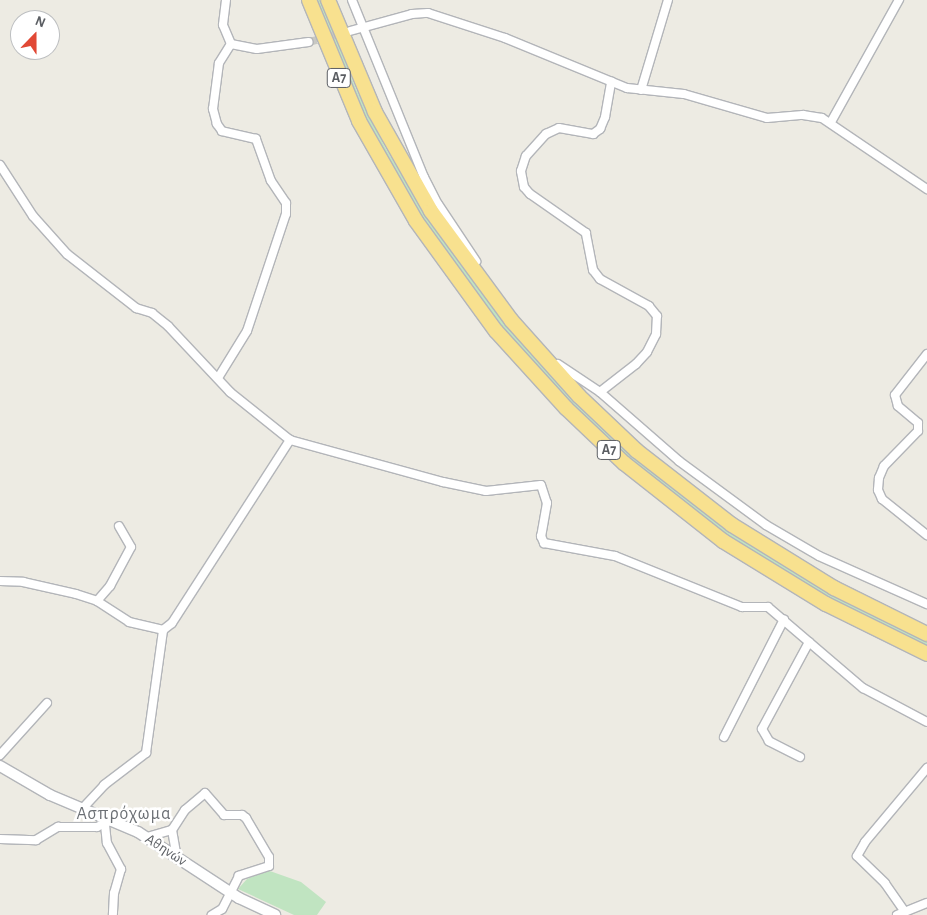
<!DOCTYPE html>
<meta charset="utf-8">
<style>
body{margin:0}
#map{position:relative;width:927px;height:915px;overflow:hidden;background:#edebe3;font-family:"Alegreya Sans",sans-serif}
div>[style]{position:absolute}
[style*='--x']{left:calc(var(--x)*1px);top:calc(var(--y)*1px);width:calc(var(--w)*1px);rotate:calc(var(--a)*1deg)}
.green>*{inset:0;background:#c0e4c1}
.minor-tunnel>*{height:8px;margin-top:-4px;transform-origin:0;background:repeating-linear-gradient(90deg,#c8c8c3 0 8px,transparent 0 12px)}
.roads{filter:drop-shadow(1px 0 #b3b5b9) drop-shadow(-1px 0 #b3b5b9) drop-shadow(0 1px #b3b5b9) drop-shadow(0 -1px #b3b5b9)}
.minor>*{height:8px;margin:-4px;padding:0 4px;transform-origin:4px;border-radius:4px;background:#fff}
.secondary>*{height:10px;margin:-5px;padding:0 5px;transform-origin:5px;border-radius:5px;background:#fff}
.motorway>*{height:14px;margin:-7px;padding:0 7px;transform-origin:7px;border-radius:7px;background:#f8e18f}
span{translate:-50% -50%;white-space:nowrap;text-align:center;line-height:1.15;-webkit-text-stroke:5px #fff;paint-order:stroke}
.shield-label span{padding:1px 4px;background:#fff;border:1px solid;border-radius:4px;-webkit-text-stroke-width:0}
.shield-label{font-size:14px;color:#5b5e63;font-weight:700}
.street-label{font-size:15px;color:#5b5e63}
.quarter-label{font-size:18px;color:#6c7075;letter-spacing:1px}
.north{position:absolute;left:10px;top:10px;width:50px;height:50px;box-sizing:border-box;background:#fff;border:1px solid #bdbfc1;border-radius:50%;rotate:22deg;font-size:14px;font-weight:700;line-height:20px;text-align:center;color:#5b5e63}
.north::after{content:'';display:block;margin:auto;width:18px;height:22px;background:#e14835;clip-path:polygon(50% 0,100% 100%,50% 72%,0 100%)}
</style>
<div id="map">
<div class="green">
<div style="clip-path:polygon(316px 0,321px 0,356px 89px,385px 147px,425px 214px,505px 323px,573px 399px,632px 455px,729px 531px,832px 594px,927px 641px,927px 647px,829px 599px,726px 535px,629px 459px,570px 403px,502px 327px,421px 217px,365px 117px)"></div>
<div style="clip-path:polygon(267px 870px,301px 882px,326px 902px,317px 915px,294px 915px,238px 889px,247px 879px)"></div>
</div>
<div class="minor-tunnel">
<div style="--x:309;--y:42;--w:35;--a:-15"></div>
</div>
<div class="roads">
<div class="minor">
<div style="--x:226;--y:0;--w:25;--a:97"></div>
<div style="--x:223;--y:25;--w:21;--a:67"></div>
<div style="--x:231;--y:44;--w:26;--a:11"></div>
<div style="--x:257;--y:49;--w:52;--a:-7.7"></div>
<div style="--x:352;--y:0;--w:191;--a:67.9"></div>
<div style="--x:424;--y:177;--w:30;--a:63"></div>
<div style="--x:438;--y:204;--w:69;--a:56.3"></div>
<div style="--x:350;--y:31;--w:64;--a:-15.3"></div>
<div style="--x:412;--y:14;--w:16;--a:-4"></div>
<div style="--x:428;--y:13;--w:81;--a:18"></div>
<div style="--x:505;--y:38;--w:132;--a:22.3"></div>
<div style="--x:627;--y:88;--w:57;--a:6"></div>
<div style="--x:684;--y:94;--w:86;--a:16.1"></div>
<div style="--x:767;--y:118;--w:36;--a:-5"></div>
<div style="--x:803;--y:115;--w:19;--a:9"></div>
<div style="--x:822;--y:118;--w:127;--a:34.1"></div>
<div style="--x:641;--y:90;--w:94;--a:-73.3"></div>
<div style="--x:831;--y:122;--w:140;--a:-60.9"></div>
<div style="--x:0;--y:165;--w:61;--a:57.1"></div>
<div style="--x:33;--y:216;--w:51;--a:48.2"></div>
<div style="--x:67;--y:254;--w:88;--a:38"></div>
<div style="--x:136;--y:308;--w:17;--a:17"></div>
<div style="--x:152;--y:313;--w:21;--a:39"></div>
<div style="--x:168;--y:326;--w:91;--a:46.8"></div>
<div style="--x:230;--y:392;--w:77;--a:38.7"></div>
<div style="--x:290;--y:440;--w:159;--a:15.4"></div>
<div style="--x:443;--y:482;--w:44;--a:11.8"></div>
<div style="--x:486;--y:491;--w:55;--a:-6.2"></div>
<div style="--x:541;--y:485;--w:19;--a:72"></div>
<div style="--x:547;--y:503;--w:34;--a:100"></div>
<div style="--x:541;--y:536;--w:8;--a:67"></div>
<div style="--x:544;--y:543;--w:72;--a:10.4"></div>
<div style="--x:615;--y:556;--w:137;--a:21.9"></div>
<div style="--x:742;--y:607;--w:26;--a:0"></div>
<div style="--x:768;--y:607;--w:125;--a:40.5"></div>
<div style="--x:863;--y:688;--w:72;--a:28"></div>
<div style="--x:927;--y:354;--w:52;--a:128"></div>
<div style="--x:895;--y:395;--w:11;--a:75"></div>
<div style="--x:898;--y:406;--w:26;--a:40"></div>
<div style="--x:918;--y:423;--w:8;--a:90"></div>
<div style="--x:918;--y:431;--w:49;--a:134.2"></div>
<div style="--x:884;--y:466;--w:13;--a:113"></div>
<div style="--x:879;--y:478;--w:12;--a:95"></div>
<div style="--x:878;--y:490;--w:10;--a:66"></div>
<div style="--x:882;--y:499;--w:58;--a:38.7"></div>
<div style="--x:558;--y:364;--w:50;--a:33.7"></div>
<div style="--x:600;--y:392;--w:105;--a:41.1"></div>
<div style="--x:679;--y:461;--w:108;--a:36.3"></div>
<div style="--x:766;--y:525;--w:61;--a:30.3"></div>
<div style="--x:819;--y:556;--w:118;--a:24"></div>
<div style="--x:218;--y:378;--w:55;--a:-58.3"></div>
<div style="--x:247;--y:331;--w:123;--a:-71.6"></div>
<div style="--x:286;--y:214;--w:11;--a:-90"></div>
<div style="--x:286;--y:203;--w:27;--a:-124"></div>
<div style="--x:271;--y:181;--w:45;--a:-109.7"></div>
<div style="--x:256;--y:139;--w:35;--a:-167"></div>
<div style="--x:222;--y:131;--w:9;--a:-126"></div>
<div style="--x:217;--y:124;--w:16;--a:-105"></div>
<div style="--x:213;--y:109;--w:46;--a:-82.6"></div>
<div style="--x:219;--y:63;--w:22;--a:-58"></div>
<div style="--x:600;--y:392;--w:46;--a:-37.9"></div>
<div style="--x:636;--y:364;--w:16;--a:-47"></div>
<div style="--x:647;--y:352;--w:20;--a:-63"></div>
<div style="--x:656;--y:334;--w:18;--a:-87"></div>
<div style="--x:657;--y:316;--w:13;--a:-129"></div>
<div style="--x:649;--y:306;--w:56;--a:-151.1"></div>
<div style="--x:600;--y:279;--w:11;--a:-128"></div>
<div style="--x:593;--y:270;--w:38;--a:-101"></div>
<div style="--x:586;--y:233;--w:68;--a:-145.1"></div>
<div style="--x:530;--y:194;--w:9;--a:-131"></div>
<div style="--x:524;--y:187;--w:16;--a:-101"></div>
<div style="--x:521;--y:171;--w:16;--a:-72"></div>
<div style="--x:526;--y:156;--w:30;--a:-48"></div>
<div style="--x:546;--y:134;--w:14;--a:-25"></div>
<div style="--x:559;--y:128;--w:35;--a:10"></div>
<div style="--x:593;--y:134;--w:9;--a:-36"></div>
<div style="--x:600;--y:129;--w:13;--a:-67"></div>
<div style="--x:605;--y:117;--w:36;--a:-80"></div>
<div style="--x:0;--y:581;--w:23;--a:2"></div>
<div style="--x:23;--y:582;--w:54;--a:12.8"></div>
<div style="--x:76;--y:594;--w:22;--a:18"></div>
<div style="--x:97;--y:601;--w:38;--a:33"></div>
<div style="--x:129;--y:622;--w:35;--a:13"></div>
<div style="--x:97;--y:601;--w:20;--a:-49"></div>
<div style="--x:110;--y:586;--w:44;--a:-61.7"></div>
<div style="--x:131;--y:547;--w:24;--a:-120"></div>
<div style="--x:724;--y:737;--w:132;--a:-63"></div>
<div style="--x:0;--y:755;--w:70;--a:-47.9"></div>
<div style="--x:800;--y:757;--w:35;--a:-153"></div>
<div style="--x:769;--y:741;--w:14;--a:-120"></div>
<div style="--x:762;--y:729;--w:99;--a:-61.6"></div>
<div style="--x:82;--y:809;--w:33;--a:-47"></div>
<div style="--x:104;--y:785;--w:53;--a:-37.3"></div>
<div style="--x:146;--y:753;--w:124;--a:-82.1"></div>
<div style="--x:163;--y:630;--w:11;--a:-38"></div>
<div style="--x:172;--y:623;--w:218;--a:-57.2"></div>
<div style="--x:105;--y:825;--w:18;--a:84"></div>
<div style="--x:107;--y:843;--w:30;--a:62"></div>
<div style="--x:121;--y:869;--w:25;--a:106"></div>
<div style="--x:114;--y:893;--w:22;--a:93"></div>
<div style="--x:172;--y:830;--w:24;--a:-57"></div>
<div style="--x:185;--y:810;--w:26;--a:-40"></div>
<div style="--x:205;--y:793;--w:29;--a:49"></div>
<div style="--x:224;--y:815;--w:18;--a:0"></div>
<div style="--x:242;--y:815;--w:5;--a:37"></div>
<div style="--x:246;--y:818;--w:45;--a:59.5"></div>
<div style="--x:269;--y:857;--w:9;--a:90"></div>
<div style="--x:269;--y:866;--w:32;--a:162"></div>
<div style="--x:239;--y:876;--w:37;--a:117"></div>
<div style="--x:222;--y:909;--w:12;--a:149"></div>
<div style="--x:147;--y:837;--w:26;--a:-16"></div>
<div style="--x:172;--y:830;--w:27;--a:80"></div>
<div style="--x:0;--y:839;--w:36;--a:2"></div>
<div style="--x:36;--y:840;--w:26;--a:-31"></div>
<div style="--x:58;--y:827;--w:39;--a:0"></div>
<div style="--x:97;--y:827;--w:16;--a:-27"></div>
<div style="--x:905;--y:912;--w:35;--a:-125"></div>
<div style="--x:885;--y:883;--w:39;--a:-136"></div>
<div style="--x:857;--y:856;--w:16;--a:-60"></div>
<div style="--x:865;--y:842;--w:97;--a:-50"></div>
<div style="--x:897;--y:915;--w:32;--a:-22"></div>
</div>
<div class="secondary">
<div style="--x:0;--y:766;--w:58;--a:30.1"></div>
<div style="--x:50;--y:795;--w:95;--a:22.8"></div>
<div style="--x:138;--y:832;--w:121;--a:33.2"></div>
<div style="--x:239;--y:898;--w:40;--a:25"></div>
</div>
<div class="motorway">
<div style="--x:309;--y:0;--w:131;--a:67.5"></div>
<div style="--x:359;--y:121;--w:115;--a:60.3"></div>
<div style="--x:416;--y:221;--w:136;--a:54"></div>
<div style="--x:496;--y:331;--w:104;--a:47.7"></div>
<div style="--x:566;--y:408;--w:80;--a:43.5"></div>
<div style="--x:624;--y:463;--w:126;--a:38.2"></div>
<div style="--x:723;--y:541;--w:121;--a:31.5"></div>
<div style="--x:826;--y:604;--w:113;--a:26.3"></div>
<div style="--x:328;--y:0;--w:121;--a:67.2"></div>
<div style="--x:375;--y:112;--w:114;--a:60.5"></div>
<div style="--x:431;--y:211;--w:135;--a:53.7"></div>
<div style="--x:511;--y:320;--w:102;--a:48.2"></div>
<div style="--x:579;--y:396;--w:80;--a:43.5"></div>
<div style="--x:637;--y:451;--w:120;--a:37.9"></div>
<div style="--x:732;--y:525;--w:120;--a:31.7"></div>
<div style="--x:834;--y:588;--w:104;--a:26.3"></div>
</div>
</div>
<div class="shield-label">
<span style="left:339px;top:78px">Α7</span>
<span style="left:609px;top:450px">Α7</span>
</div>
<div class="street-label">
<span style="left:166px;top:850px;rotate:33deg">Αθηνών</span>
</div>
<div class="quarter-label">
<span style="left:124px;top:814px">Ασπρόχωμα</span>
</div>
<div class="north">N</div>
</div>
